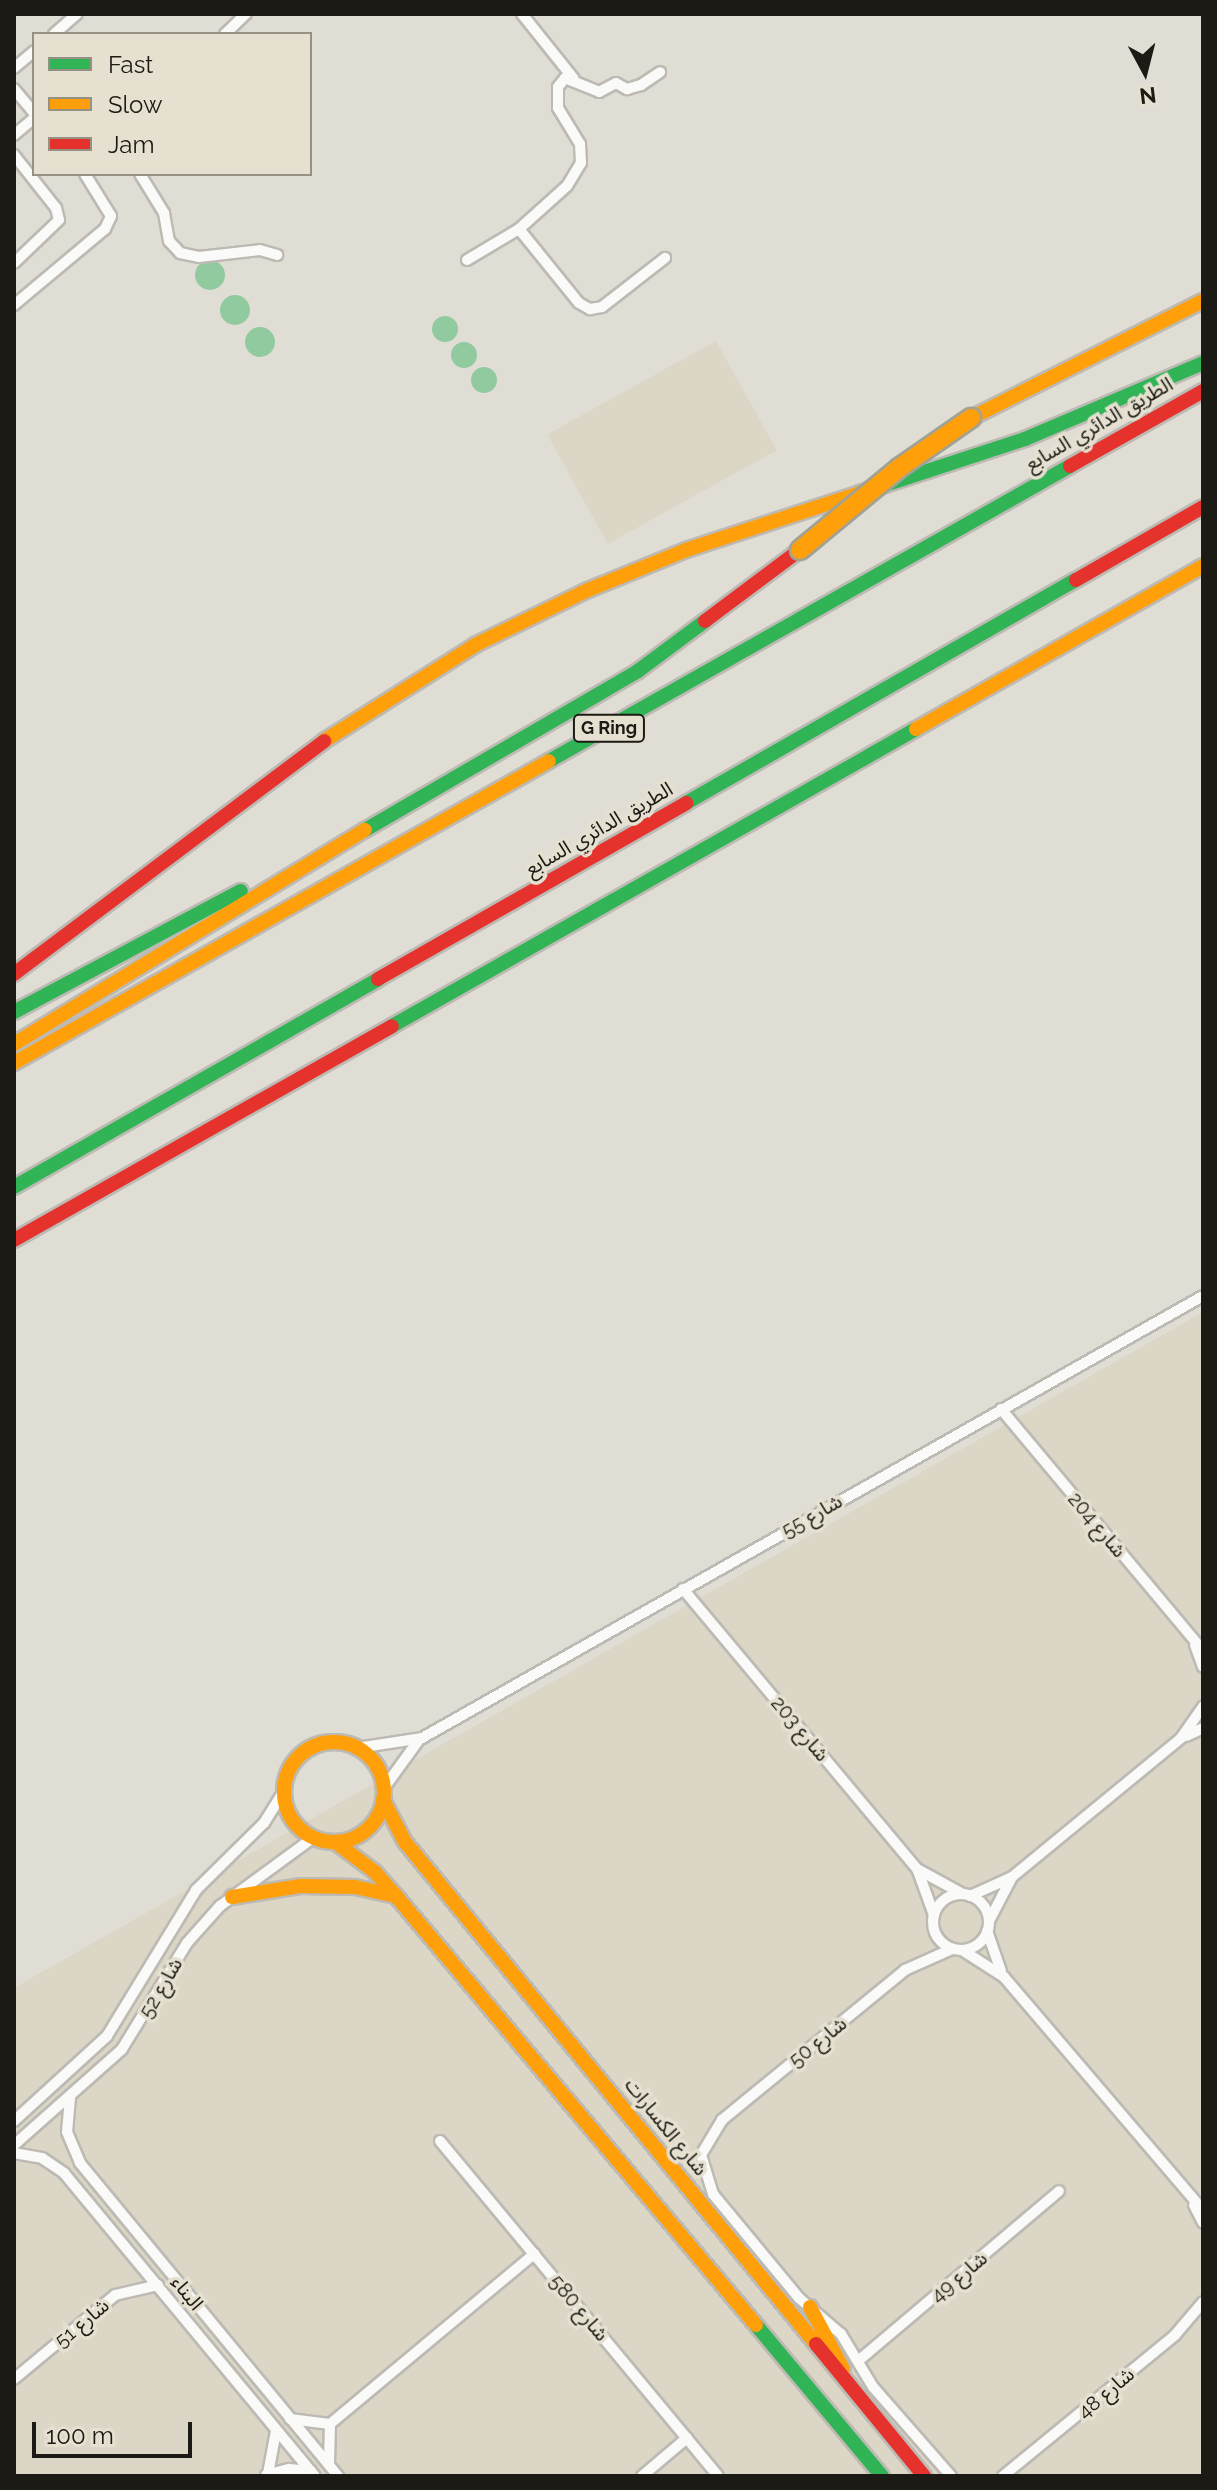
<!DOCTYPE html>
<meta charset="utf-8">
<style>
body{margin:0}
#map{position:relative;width:1217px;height:2490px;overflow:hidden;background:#e0ddd5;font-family:Raleway,"Noto Sans Arabic",sans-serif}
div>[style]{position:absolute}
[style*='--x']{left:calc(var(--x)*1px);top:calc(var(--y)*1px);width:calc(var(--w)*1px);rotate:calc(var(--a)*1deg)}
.built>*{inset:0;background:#dbd6c5;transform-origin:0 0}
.water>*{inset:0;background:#92caa0}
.round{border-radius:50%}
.roads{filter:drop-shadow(2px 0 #bdbab4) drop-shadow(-2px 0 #bdbab4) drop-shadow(0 2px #bdbab4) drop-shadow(0 -2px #bdbab4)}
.street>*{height:10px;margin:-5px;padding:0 5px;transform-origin:5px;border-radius:5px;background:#fafaf9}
.street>.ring{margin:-5px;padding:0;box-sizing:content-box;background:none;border:10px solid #fafaf9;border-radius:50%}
.fast>*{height:14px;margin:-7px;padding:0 7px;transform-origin:7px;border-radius:7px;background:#30b455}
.slow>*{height:14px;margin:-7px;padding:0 7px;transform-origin:7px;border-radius:7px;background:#ff9f0a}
.slow>.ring{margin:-7px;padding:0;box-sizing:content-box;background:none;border:14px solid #ff9f0a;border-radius:50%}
.jam>*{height:14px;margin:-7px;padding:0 7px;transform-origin:7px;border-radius:7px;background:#e5322d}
.bridges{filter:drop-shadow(2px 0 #a0a294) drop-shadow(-2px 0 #a0a294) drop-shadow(0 2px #a0a294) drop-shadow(0 -2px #a0a294)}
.slow-bridge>*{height:18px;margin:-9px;padding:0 9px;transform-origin:9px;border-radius:9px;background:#ff9f0a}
span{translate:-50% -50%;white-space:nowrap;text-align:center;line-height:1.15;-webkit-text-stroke:7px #e5e0d0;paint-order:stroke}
.shield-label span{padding:2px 6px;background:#e5e0d0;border:2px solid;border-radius:6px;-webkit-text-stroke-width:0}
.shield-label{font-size:18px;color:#1c1a14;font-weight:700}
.street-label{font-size:20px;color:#1c1a14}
.frame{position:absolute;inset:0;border:16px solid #1c1a14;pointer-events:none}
.legend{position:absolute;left:32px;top:32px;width:280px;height:144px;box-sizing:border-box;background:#e5e0d0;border:2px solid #959185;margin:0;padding:10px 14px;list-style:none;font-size:24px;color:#1c1a14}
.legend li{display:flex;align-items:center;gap:16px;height:40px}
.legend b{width:40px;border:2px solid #959185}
.north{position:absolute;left:1105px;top:32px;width:80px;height:80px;-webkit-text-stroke:6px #e5e0d0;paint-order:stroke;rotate:173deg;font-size:22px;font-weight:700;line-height:32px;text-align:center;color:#1c1a14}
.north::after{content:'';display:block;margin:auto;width:28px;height:36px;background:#1c1a14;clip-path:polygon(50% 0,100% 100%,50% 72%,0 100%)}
.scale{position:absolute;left:32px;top:2422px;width:160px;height:36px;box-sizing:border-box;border:4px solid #1c1a14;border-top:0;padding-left:10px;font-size:24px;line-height:28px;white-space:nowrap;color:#1c1a14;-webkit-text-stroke:6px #e5e0d0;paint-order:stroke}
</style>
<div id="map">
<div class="built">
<div style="left:716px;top:341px;width:125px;height:193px;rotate:61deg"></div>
<div style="clip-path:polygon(1203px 1312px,1203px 2476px,14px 2476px,14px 1988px)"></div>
</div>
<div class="water">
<div class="round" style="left:195px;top:260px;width:30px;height:30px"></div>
<div class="round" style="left:220px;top:295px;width:30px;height:30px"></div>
<div class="round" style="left:432px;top:316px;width:26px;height:26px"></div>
<div class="round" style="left:245px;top:327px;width:30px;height:30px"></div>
<div class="round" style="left:451px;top:342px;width:26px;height:26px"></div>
<div class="round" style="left:471px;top:367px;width:26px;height:26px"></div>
</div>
<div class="roads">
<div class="street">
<div style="--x:522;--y:14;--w:82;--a:51.4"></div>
<div style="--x:54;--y:34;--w:30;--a:-41"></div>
<div style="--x:225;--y:34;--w:29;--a:-44"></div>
<div style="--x:14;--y:68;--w:26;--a:-40"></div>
<div style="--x:14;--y:89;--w:31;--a:50"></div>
<div style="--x:14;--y:135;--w:26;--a:-40"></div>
<div style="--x:14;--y:155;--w:68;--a:51.6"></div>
<div style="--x:56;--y:208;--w:12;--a:76"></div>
<div style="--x:59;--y:220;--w:62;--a:136.3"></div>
<div style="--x:140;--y:174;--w:46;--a:58.4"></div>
<div style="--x:164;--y:213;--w:28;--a:80"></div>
<div style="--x:169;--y:241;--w:16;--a:47"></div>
<div style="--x:180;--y:253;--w:19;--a:12"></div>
<div style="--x:199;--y:257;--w:61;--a:-6.5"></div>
<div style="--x:260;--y:250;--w:18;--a:16"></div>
<div style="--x:519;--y:229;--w:95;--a:51"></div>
<div style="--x:579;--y:303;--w:13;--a:29"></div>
<div style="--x:590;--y:309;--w:12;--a:-9"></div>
<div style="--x:602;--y:307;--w:80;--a:-37.9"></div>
<div style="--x:467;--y:260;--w:61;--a:-30.8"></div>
<div style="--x:519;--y:229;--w:64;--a:-41.9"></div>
<div style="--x:567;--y:186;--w:27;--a:-59"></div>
<div style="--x:581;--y:163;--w:19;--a:-93"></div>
<div style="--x:580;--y:144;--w:42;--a:-121.4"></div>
<div style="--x:558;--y:108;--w:21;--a:-90"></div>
<div style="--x:558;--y:87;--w:11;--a:-52"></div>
<div style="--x:565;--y:78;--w:37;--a:22"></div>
<div style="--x:599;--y:92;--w:19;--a:-28"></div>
<div style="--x:616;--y:83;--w:13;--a:29"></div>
<div style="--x:627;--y:89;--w:15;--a:-16"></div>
<div style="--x:641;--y:85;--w:23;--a:-34"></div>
<div style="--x:14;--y:305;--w:119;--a:-39.9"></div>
<div style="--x:105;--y:229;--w:14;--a:-65"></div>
<div style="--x:111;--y:216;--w:49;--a:-121.8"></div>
<div style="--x:1001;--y:1409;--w:315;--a:50.1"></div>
<div style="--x:683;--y:1589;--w:365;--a:50.1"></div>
<div style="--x:917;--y:1869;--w:52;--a:28.5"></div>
<div style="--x:1195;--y:1645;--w:23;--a:70"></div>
<div style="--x:1186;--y:1736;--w:19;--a:-25"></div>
<div style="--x:357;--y:1748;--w:66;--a:-8.7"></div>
<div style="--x:422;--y:1738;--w:897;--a:-29.51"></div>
<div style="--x:384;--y:1788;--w:58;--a:-54.1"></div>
<div style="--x:918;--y:1871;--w:47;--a:70"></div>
<div class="ring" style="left:933px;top:1894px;width:46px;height:46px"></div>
<div style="--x:970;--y:1896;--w:46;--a:-24.3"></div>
<div style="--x:1012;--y:1877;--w:219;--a:-39.4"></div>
<div style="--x:1181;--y:1738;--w:39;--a:-55"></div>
<div style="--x:989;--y:1921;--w:47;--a:-62.4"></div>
<div style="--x:987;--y:1931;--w:42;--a:70.7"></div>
<div style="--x:962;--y:1950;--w:50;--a:32.7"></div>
<div style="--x:1004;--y:1977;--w:306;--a:49.5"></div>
<div style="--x:70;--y:2098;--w:34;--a:95"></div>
<div style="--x:67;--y:2132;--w:34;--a:67"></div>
<div style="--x:80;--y:2163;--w:406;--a:50.5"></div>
<div style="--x:14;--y:2121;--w:126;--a:-42.4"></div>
<div style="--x:107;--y:2036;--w:171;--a:-58.6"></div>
<div style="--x:196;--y:1890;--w:95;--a:-44.6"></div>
<div style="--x:264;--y:1823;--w:38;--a:-58"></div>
<div style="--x:440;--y:2141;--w:435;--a:50.3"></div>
<div style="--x:14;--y:2145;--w:144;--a:-41.6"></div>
<div style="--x:122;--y:2049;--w:124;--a:-58.5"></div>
<div style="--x:187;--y:1943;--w:50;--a:-48.3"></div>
<div style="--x:220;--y:1906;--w:115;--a:-36.2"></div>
<div style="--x:14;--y:2153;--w:28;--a:10"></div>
<div style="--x:42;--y:2158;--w:27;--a:34"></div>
<div style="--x:64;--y:2173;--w:393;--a:50.4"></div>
<div style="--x:1194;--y:2205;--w:20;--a:63"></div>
<div style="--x:858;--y:2361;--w:263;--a:-40.2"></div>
<div style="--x:14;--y:2379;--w:131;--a:-39.7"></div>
<div style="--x:115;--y:2295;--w:44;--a:-13.1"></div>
<div style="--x:290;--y:2419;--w:40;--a:7.1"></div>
<div style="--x:330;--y:2424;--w:266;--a:-39.8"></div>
<div style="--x:329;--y:2464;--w:40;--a:-88.6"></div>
<div style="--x:268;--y:2474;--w:44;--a:-79.5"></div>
<div style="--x:266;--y:2475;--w:24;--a:-15"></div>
<div style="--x:289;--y:2469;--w:22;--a:5"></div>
<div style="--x:642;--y:2476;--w:59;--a:-40.2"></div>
<div style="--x:951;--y:2476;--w:118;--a:-131.2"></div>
<div style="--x:873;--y:2387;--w:62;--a:-121.1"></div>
<div style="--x:841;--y:2334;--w:55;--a:-139.4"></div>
<div style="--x:799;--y:2298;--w:135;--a:-129.6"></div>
<div style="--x:713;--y:2194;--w:41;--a:-107.1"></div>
<div style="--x:701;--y:2155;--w:41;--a:-59"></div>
<div style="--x:722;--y:2120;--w:237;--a:-39.3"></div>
<div style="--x:905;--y:1970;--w:51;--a:-24.1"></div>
<div style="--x:1003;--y:2476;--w:222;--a:-39.3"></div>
<div style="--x:1175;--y:2335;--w:43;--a:-49.7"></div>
</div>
<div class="fast">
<div style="--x:860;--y:493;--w:174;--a:-18.1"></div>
<div style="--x:1025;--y:439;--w:194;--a:-23.1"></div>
<div style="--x:549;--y:761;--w:599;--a:-29.52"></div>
<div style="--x:686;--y:803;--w:449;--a:-29.8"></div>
<div style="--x:365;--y:830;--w:316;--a:-30.2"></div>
<div style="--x:638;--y:671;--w:84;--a:-36.7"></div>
<div style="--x:14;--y:1012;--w:257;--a:-28.1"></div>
<div style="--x:392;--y:1026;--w:602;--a:-29.54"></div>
<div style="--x:14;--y:1187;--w:419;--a:-29.7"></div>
<div style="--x:756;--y:2325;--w:197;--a:50.2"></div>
</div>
<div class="slow">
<div style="--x:971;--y:418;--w:260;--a:-26.8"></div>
<div style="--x:916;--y:729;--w:330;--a:-29.6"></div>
<div style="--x:324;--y:741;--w:179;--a:-32.4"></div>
<div style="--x:475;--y:645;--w:126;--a:-26"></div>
<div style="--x:588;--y:590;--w:106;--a:-22.2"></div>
<div style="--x:686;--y:550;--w:183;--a:-18.1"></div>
<div style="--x:14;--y:1044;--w:411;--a:-31.4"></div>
<div style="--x:14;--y:1063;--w:614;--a:-29.44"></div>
<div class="ring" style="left:284px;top:1742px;width:86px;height:86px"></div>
<div style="--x:383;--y:1800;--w:47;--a:62.4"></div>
<div style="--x:405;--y:1842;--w:649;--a:50.69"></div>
<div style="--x:335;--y:1842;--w:50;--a:36.9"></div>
<div style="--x:375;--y:1872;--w:32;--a:49"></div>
<div style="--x:396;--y:1896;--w:560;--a:50"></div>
<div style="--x:232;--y:1897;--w:70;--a:-9.1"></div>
<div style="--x:301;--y:1886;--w:54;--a:1.1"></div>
<div style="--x:355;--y:1887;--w:42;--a:12.4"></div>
<div style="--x:810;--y:2307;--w:70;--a:62"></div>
</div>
<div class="jam">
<div style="--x:1070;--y:466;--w:153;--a:-29.4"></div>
<div style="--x:1076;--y:580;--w:146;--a:-29.9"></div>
<div style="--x:705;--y:621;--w:119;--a:-36.8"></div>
<div style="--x:14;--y:974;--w:388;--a:-36.9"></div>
<div style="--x:378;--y:979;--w:355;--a:-29.7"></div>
<div style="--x:14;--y:1240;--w:434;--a:-29.5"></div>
<div style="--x:816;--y:2344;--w:171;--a:50.7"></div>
</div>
</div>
<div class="bridges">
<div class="slow-bridge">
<div style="--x:800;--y:550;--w:129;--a:-39.6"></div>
<div style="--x:899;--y:468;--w:88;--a:-34.8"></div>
</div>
</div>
<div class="shield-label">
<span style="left:609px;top:728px">G Ring</span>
</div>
<div class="street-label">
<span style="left:1099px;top:424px;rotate:-30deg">الطريق الدائري السابع</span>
<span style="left:599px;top:829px;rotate:-30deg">الطريق الدائري السابع</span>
<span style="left:812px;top:1516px;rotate:-30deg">شارع 55</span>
<span style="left:1097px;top:1525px;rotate:50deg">شارع 204</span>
<span style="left:800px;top:1729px;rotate:50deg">شارع 203</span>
<span style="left:161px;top:1988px;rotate:-60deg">شارع 52</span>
<span style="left:818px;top:2042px;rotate:-39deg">شارع 50</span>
<span style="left:666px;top:2127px;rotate:51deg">شارع الكسارات</span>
<span style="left:959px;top:2277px;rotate:-40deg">شارع 49</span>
<span style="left:187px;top:2293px;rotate:51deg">البناء</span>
<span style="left:579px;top:2308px;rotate:50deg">شارع 580</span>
<span style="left:82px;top:2323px;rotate:-40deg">شارع 51</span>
<span style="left:1106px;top:2393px;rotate:-40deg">شارع 48</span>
</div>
<div class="frame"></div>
<ul class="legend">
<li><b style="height:10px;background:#30b455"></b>Fast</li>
<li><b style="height:10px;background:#ff9f0a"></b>Slow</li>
<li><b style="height:10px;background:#e5322d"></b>Jam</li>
</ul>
<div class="north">N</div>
<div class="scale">100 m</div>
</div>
